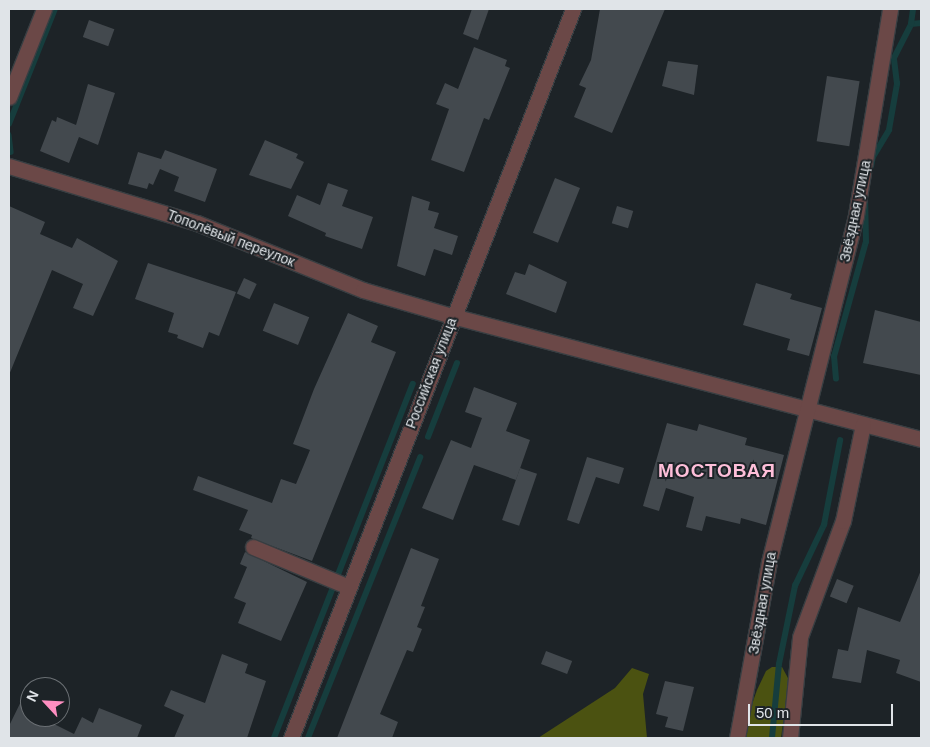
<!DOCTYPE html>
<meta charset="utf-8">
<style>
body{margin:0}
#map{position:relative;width:930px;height:747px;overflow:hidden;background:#1d2327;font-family:Arial,sans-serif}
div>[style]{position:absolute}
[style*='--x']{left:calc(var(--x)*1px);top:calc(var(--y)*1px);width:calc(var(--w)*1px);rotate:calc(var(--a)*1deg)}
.forest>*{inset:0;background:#4b5211}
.stream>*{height:5.5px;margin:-2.75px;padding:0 2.75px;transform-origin:2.75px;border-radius:2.75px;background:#163d3d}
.building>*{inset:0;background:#43494e;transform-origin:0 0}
.roads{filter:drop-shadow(1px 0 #383e42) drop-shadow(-1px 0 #383e42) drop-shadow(0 1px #383e42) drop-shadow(0 -1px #383e42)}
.minor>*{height:15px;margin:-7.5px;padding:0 7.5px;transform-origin:7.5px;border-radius:7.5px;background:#6b4847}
span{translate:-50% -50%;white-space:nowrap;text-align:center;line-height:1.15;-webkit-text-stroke:4px #1d2327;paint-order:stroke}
.street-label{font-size:14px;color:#e0e4e8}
.district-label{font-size:19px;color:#febfd9;font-weight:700;letter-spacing:1px}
.frame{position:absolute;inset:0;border:10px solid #e0e4e8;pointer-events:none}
.north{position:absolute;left:20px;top:677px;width:50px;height:50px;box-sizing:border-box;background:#1d2327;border:1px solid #6b7074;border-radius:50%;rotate:295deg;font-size:14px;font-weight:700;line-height:20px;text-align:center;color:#e0e4e8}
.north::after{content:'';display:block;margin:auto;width:18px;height:22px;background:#fd8ec0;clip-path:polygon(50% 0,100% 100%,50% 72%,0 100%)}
.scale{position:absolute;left:748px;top:704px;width:145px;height:22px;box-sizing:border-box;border:2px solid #e0e4e8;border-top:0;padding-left:6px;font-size:15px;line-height:18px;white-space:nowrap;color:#e0e4e8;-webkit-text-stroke:4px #1d2327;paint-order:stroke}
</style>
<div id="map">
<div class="forest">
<div style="clip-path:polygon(772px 667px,782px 667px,789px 680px,781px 738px,740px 738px,757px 690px,766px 671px)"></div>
<div style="clip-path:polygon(632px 668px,649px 674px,643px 694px,647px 738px,538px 738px,615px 688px)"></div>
</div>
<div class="stream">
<div style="--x:911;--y:24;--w:10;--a:-6"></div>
<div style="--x:9;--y:124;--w:124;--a:-68.2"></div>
<div style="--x:9;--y:135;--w:17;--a:83"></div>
<div style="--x:871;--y:167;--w:10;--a:-79"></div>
<div style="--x:873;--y:157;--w:31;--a:-59"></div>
<div style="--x:889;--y:130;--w:47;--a:-80.1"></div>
<div style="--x:897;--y:84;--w:26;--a:-97"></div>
<div style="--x:894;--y:58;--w:38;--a:-63"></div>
<div style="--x:911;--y:24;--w:15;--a:-82"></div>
<div style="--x:836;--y:379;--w:22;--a:-95"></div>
<div style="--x:834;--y:357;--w:119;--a:-74.5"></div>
<div style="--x:866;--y:242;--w:46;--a:-91.2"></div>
<div style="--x:428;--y:437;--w:79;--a:-68.6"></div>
<div style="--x:274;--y:738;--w:380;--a:-68.6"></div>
<div style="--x:308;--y:738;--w:302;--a:-68.2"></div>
<div style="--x:772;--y:738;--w:74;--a:-84.6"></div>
<div style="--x:779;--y:664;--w:80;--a:-78.4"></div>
<div style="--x:795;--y:586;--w:68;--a:-64.6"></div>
<div style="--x:824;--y:525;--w:86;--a:-79.2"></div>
</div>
<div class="building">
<div style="clip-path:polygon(472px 9px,489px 9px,478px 40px,463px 34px)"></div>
<div style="clip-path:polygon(600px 9px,665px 9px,612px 133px,574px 117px,586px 88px,579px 85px,591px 60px)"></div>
<div style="left:89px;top:20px;width:27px;height:18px;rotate:20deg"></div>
<div style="clip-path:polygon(474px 47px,507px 60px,505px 66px,510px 68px,489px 120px,484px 118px,464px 172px,431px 160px,449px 109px,436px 104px,445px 83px,458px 89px)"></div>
<div style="clip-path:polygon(668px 61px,698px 65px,694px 95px,662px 86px)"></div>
<div style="left:827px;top:76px;width:33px;height:66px;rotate:9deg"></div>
<div style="clip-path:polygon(88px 84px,115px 93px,98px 145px,79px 137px,69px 163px,40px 151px,52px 120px,56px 122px,57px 117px,76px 125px)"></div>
<div style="clip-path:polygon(265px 140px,298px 154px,296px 158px,304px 162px,291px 189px,249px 175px)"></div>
<div style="clip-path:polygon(165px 150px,217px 169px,205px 202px,174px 191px,179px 177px,160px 169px,153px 185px,149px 183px,147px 189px,128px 184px,138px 152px,161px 159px)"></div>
<div style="left:555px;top:178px;width:27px;height:59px;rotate:22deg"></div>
<div style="clip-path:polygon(328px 183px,348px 190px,342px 206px,373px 217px,362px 249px,325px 236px,326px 233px,288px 216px,297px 195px,320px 205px)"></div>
<div style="clip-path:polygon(412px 196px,430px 202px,428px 210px,439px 213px,434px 228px,458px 236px,452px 255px,434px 249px,425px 276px,397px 266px)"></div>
<div style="clip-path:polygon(9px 206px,45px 222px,40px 234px,72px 248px,77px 238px,118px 261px,93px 316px,73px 308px,83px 284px,52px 270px,9px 375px)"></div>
<div style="left:617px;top:206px;width:17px;height:18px;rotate:17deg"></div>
<div style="clip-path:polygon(148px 263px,236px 292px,219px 336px,209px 332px,203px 348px,177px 338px,178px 335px,168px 332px,174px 313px,135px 299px)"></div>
<div style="clip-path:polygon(529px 264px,567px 282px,556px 313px,506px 294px,515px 272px,525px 275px)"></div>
<div style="left:244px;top:278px;width:14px;height:17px;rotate:25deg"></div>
<div style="clip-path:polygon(756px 283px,792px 294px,790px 299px,822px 308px,809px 356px,787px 350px,790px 339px,743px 325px)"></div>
<div style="left:274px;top:303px;width:38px;height:30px;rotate:22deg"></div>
<div style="clip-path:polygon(875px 310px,921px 322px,921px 375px,863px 363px)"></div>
<div style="clip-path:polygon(348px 313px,378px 326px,371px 342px,396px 352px,312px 561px,251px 538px,252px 535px,239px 530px,248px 510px,193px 490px,198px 476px,272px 503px,281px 479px,296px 484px,310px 450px,293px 444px,314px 389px)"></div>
<div style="clip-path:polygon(474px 387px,517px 403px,506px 431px,530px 440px,516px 480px,474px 465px,453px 520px,422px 508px,451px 440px,471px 448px,482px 418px,465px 412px)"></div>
<div style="clip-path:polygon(667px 423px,697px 431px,699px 424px,747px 438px,745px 445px,784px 455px,766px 525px,741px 518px,740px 524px,706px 516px,702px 531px,686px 527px,694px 497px,666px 488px,659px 511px,643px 506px)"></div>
<div style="clip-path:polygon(587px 457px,624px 468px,619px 484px,596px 477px,579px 524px,567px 520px)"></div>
<div style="left:520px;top:468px;width:18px;height:55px;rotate:19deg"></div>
<div style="clip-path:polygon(411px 548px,439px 559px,421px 606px,425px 607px,417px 627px,422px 629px,413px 652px,407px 650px,380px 714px,398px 722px,392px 738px,337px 738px)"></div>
<div style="clip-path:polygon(245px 552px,307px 582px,281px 641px,238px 623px,246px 603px,234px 598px,247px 567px,240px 564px)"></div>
<div style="clip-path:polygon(921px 570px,921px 682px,896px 673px,900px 660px,867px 650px,861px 683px,832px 678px,838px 649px,848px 651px,858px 607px,900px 622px)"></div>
<div style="left:837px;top:579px;width:18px;height:19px;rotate:22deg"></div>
<div style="left:546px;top:651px;width:28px;height:14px;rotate:21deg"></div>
<div style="clip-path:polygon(222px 654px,248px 664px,245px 673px,266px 681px,247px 738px,174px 738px,184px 715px,164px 706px,171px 690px,205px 703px)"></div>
<div style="clip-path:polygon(665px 681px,694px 687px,683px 731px,665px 727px,668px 717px,656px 714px)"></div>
<div style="clip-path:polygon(30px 683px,30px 717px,40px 717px,74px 734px,82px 717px,93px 723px,99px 708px,142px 725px,137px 738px,9px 738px,9px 726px)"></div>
</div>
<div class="roads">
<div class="minor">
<div style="--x:9;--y:97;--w:95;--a:-68.3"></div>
<div style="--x:9;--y:166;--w:196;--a:16.9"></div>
<div style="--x:197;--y:223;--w:179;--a:22"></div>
<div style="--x:363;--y:290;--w:93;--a:16.3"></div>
<div style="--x:452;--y:316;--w:485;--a:14.7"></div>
<div style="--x:253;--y:547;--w:104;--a:22.6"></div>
<div style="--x:291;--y:738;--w:782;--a:-68.85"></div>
<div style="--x:737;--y:738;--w:179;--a:-79.7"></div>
<div style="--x:769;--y:562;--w:358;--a:-75.9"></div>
<div style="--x:856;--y:215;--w:209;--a:-80.6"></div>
<div style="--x:790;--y:738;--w:101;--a:-84.3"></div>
<div style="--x:800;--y:637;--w:124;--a:-69.7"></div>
<div style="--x:843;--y:521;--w:99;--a:-78.3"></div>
</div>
</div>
<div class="street-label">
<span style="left:855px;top:211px;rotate:-78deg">Звёздная улица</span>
<span style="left:231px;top:238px;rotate:21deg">Тополёвый переулок</span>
<span style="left:431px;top:373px;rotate:-69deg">Российская улица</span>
<span style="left:762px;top:603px;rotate:-80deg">Звёздная улица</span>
</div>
<div class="district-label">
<span style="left:717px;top:471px">МОСТОВАЯ</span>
</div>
<div class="frame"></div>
<div class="north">N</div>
<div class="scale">50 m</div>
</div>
